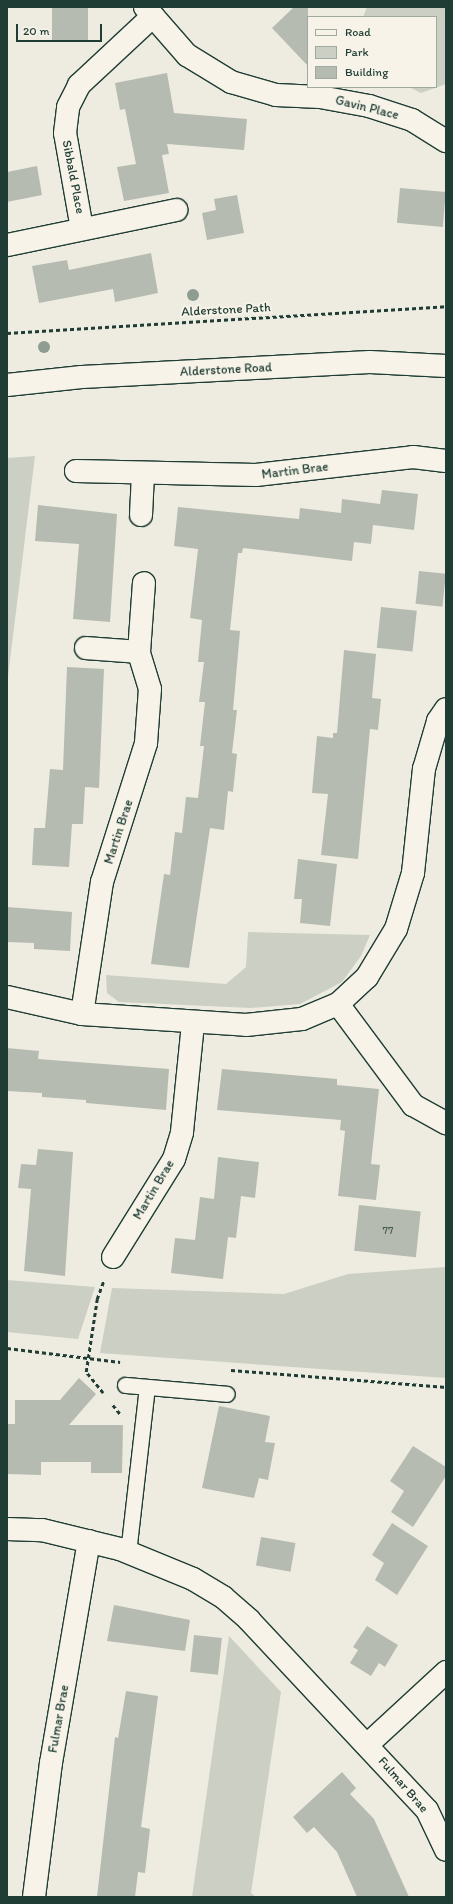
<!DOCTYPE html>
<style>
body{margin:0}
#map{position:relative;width:453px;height:1904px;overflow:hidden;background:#eeece1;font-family:Itim,sans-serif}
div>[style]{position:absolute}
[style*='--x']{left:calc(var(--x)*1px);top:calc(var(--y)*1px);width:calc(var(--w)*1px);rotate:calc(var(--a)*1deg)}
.green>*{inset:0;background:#cccfc4}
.building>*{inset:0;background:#b5bbb0;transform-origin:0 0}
.path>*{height:2.5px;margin-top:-1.25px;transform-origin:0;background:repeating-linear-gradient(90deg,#1f3d34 0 4px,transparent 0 7px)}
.roads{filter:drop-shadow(1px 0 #1f3d34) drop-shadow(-1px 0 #1f3d34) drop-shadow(0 1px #1f3d34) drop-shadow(0 -1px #1f3d34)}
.service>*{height:15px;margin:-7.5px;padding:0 7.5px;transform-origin:7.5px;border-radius:7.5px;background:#f7f3e8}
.minor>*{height:22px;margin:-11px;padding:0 11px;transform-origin:11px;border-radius:11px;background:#f7f3e8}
.tertiary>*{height:22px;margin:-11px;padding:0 11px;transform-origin:11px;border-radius:11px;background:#f7f3e8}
.trees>*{width:12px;height:12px;margin:-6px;border-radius:50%;background:#8f9c92}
span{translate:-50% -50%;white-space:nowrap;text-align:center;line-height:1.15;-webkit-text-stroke:4px #f7f3e8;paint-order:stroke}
.number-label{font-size:11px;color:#445c53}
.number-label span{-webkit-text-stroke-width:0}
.street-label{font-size:13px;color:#1f3d34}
.frame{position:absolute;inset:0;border:8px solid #1f3d34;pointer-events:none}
.legend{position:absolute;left:307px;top:16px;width:130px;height:72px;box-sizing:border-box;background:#f7f3e8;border:1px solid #a1aaa0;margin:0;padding:5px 7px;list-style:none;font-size:12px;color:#1f3d34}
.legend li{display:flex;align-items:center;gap:8px;height:20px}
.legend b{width:20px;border:1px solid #a1aaa0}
.scale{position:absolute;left:16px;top:24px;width:86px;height:18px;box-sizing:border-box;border:2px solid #1f3d34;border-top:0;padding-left:5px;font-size:12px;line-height:14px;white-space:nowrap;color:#1f3d34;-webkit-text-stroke:3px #f7f3e8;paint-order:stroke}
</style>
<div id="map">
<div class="green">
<div style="clip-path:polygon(367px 7px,446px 7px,446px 84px,421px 93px,409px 87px,436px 87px,436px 17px,363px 17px)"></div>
<div style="clip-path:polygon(35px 456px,7px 685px,7px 458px)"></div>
<div style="clip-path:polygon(248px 932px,370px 935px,361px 956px,342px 982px,300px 1004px,251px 1008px,119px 1002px,107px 993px,106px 975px,226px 984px,246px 967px)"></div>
<div style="clip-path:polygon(446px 1267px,446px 1378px,100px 1353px,112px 1288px,284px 1294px,348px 1274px)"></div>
<div style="clip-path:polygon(7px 1280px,95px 1287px,78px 1339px,7px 1332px)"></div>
<div style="clip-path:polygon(229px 1636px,281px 1692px,251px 1893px,256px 1897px,192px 1897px)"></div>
</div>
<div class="building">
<div style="left:52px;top:7px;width:36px;height:35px"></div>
<div style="clip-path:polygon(294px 7px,308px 7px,308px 66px,272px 28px)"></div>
<div style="clip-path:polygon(167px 73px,174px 113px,247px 119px,244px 150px,167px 144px,169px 154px,162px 155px,169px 193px,124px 201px,117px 167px,136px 164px,125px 109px,120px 110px,115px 83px)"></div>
<div style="clip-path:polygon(37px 166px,42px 195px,7px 202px,7px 172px)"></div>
<div style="left:400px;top:188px;width:46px;height:35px;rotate:5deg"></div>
<div style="clip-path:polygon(237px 195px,244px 233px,207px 240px,202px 213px,216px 210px,214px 199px)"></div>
<div style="clip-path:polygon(151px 253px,158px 293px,115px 302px,113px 289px,39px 303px,32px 266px,67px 260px,69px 270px)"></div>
<div style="clip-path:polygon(382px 490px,418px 494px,414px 530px,373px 525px,371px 544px,354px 542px,352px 561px,243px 548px,242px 553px,238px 553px,230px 630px,240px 631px,233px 710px,237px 710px,232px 753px,237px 754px,233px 792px,228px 791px,224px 830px,210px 828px,189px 968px,151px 964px,164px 874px,170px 875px,175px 832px,182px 833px,186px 797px,198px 798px,204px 746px,200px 746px,205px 702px,199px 702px,204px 662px,198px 662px,202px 620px,190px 618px,198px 549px,174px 546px,178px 507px,299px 519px,300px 508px,341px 513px,342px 499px,380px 504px)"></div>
<div style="clip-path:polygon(38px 505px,117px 514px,110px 622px,73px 619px,79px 544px,35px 541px)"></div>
<div style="left:419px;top:571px;width:27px;height:33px;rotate:6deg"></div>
<div style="left:381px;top:607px;width:36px;height:41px;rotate:6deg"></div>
<div style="clip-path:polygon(344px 650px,376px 654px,372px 698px,381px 699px,378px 730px,370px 729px,358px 859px,321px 855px,328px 794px,312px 793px,317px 736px,333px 738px,333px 733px,337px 733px)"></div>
<div style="clip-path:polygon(67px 667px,104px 669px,99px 788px,85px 787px,83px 824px,72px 824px,69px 867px,32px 865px,34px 828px,45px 828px,50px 769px,63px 770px)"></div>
<div style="clip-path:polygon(298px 859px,337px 864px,330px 926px,300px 923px,302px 899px,294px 899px)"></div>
<div style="clip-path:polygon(7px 907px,72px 912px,70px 951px,34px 949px,34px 943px,7px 942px)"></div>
<div style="clip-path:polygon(7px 1048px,39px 1051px,38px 1059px,169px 1069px,166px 1110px,86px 1103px,86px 1100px,42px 1097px,42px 1093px,7px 1091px)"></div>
<div style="clip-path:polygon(222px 1069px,337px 1079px,337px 1085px,379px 1089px,371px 1164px,380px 1165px,376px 1200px,338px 1196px,345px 1131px,340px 1130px,341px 1120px,217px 1110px)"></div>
<div style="clip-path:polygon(38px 1149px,73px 1152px,65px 1276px,24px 1271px,31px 1189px,18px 1188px,21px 1164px,36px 1165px)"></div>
<div style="clip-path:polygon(218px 1157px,259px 1162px,255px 1198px,241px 1196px,236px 1238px,228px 1237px,223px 1279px,171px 1273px,175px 1238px,195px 1240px,200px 1197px,214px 1199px)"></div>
<div style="left:359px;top:1205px;width:62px;height:46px;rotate:6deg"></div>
<div style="clip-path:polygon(79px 1378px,96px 1394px,69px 1425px,123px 1425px,122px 1473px,91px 1473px,91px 1462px,41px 1462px,41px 1475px,7px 1474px,7px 1424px,15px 1424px,15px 1400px,60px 1400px)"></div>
<div style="clip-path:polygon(219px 1406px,270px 1416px,265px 1442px,275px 1443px,268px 1480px,259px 1478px,254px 1498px,202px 1488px)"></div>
<div style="clip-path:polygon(413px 1446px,446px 1467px,446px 1476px,413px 1527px,391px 1512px,404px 1491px,390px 1481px)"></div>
<div style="clip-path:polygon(392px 1523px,428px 1546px,397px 1595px,375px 1580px,384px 1563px,372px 1555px)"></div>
<div style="left:261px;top:1537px;width:35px;height:29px;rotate:10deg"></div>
<div style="clip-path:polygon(114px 1605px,190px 1620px,185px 1651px,107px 1641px)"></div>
<div style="clip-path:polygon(367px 1626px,398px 1645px,385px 1667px,379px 1663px,371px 1676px,350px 1663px,358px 1650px,353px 1647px)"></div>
<div style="left:194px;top:1635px;width:28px;height:37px;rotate:6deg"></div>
<div style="clip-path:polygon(126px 1691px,158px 1696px,141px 1827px,150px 1829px,145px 1873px,138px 1872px,135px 1897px,97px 1897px,115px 1737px,118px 1738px)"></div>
<div style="clip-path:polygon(342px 1772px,356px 1788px,350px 1794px,374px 1819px,409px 1897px,357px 1897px,337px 1852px,314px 1827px,307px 1833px,293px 1817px)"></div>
</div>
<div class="path">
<div style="--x:7;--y:333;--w:440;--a:-3.5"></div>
<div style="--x:7;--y:1348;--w:114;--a:7.1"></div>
<div style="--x:231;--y:1370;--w:216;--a:4.5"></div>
<div style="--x:103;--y:1393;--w:27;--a:-129"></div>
<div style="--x:86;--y:1372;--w:74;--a:-81.4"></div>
<div style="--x:97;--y:1299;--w:20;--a:-70"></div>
<div style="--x:113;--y:1405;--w:13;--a:51"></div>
</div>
<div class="roads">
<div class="service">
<div style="--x:125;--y:1385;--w:102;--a:5"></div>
<div style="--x:128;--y:1553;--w:167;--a:-83.5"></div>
</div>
<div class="minor">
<div style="--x:145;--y:7;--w:64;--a:48.8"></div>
<div style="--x:187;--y:55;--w:52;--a:31.5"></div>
<div style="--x:231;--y:82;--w:47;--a:16.1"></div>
<div style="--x:276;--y:95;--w:44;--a:2.6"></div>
<div style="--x:320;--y:97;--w:50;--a:10.4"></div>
<div style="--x:369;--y:106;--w:45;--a:18"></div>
<div style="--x:412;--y:120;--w:40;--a:32"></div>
<div style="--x:82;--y:229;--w:97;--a:-100"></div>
<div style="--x:65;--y:133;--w:26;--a:-83"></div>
<div style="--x:68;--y:107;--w:25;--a:-63"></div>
<div style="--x:79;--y:85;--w:101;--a:-43"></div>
<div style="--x:7;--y:245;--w:173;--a:-11.7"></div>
<div style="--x:76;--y:471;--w:180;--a:1.3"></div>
<div style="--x:256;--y:475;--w:158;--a:-6.5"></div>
<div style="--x:413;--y:457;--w:33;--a:7"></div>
<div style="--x:141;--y:515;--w:41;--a:-87.2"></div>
<div style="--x:86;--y:648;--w:53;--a:4.3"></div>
<div style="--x:7;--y:997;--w:77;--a:12.8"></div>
<div style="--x:82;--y:1014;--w:164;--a:3.8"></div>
<div style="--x:246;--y:1025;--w:56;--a:-6.1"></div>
<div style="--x:302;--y:1019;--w:39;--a:-23"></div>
<div style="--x:338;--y:1004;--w:40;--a:-43"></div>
<div style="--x:367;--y:977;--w:56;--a:-58.9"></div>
<div style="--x:396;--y:929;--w:59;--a:-73.1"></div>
<div style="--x:413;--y:873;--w:105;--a:-84"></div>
<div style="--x:424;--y:769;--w:50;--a:-73.7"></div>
<div style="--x:438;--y:721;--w:14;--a:-56"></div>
<div style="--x:338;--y:1004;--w:126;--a:53.4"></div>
<div style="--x:413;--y:1105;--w:38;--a:29"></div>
<div style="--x:82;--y:1014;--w:134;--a:-81.4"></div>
<div style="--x:102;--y:882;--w:146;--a:-72.4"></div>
<div style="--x:146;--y:743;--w:54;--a:-85.8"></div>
<div style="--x:150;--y:689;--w:39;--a:-107"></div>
<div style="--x:139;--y:652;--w:69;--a:-85.9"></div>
<div style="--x:113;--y:1257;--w:115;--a:-58.1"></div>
<div style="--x:174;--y:1159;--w:28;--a:-73"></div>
<div style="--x:182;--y:1132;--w:110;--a:-84.2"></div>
<div style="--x:7;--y:1529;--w:35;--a:2"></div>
<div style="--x:42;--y:1530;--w:80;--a:13.7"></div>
<div style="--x:120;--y:1549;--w:79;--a:22.3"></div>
<div style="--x:193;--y:1579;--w:35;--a:31"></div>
<div style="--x:223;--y:1597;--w:35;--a:41"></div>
<div style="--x:249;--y:1620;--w:260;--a:46.9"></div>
<div style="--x:427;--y:1810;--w:44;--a:64.6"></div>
<div style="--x:367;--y:1745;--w:108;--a:-42.7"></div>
<div style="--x:34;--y:1897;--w:135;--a:-82.8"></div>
<div style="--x:51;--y:1763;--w:225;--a:-80.3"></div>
</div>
<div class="tertiary">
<div style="--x:7;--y:385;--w:75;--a:-6.1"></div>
<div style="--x:82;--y:377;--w:288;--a:-3"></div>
<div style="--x:370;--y:362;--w:76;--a:3"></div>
</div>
</div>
<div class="trees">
<div style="left:193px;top:295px"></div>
<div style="left:44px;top:347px"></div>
</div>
<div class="number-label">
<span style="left:388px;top:1231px">77</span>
</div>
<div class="street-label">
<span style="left:367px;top:108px;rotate:14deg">Gavin Place</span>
<span style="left:73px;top:177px;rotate:79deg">Sibbald Place</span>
<span style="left:226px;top:310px;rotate:-3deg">Alderstone Path</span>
<span style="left:226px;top:370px;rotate:-3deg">Alderstone Road</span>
<span style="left:295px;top:471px;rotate:-7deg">Martin Brae</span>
<span style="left:119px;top:832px;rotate:-72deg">Martin Brae</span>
<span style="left:154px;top:1190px;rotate:-59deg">Martin Brae</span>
<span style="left:59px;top:1719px;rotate:-80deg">Fulmar Brae</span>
<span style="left:403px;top:1785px;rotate:49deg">Fulmar Brae</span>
</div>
<div class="frame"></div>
<ul class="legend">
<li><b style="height:5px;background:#f7f3e8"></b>Road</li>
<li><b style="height:11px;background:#cccfc4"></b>Park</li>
<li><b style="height:11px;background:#b5bbb0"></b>Building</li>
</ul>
<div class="scale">20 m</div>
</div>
